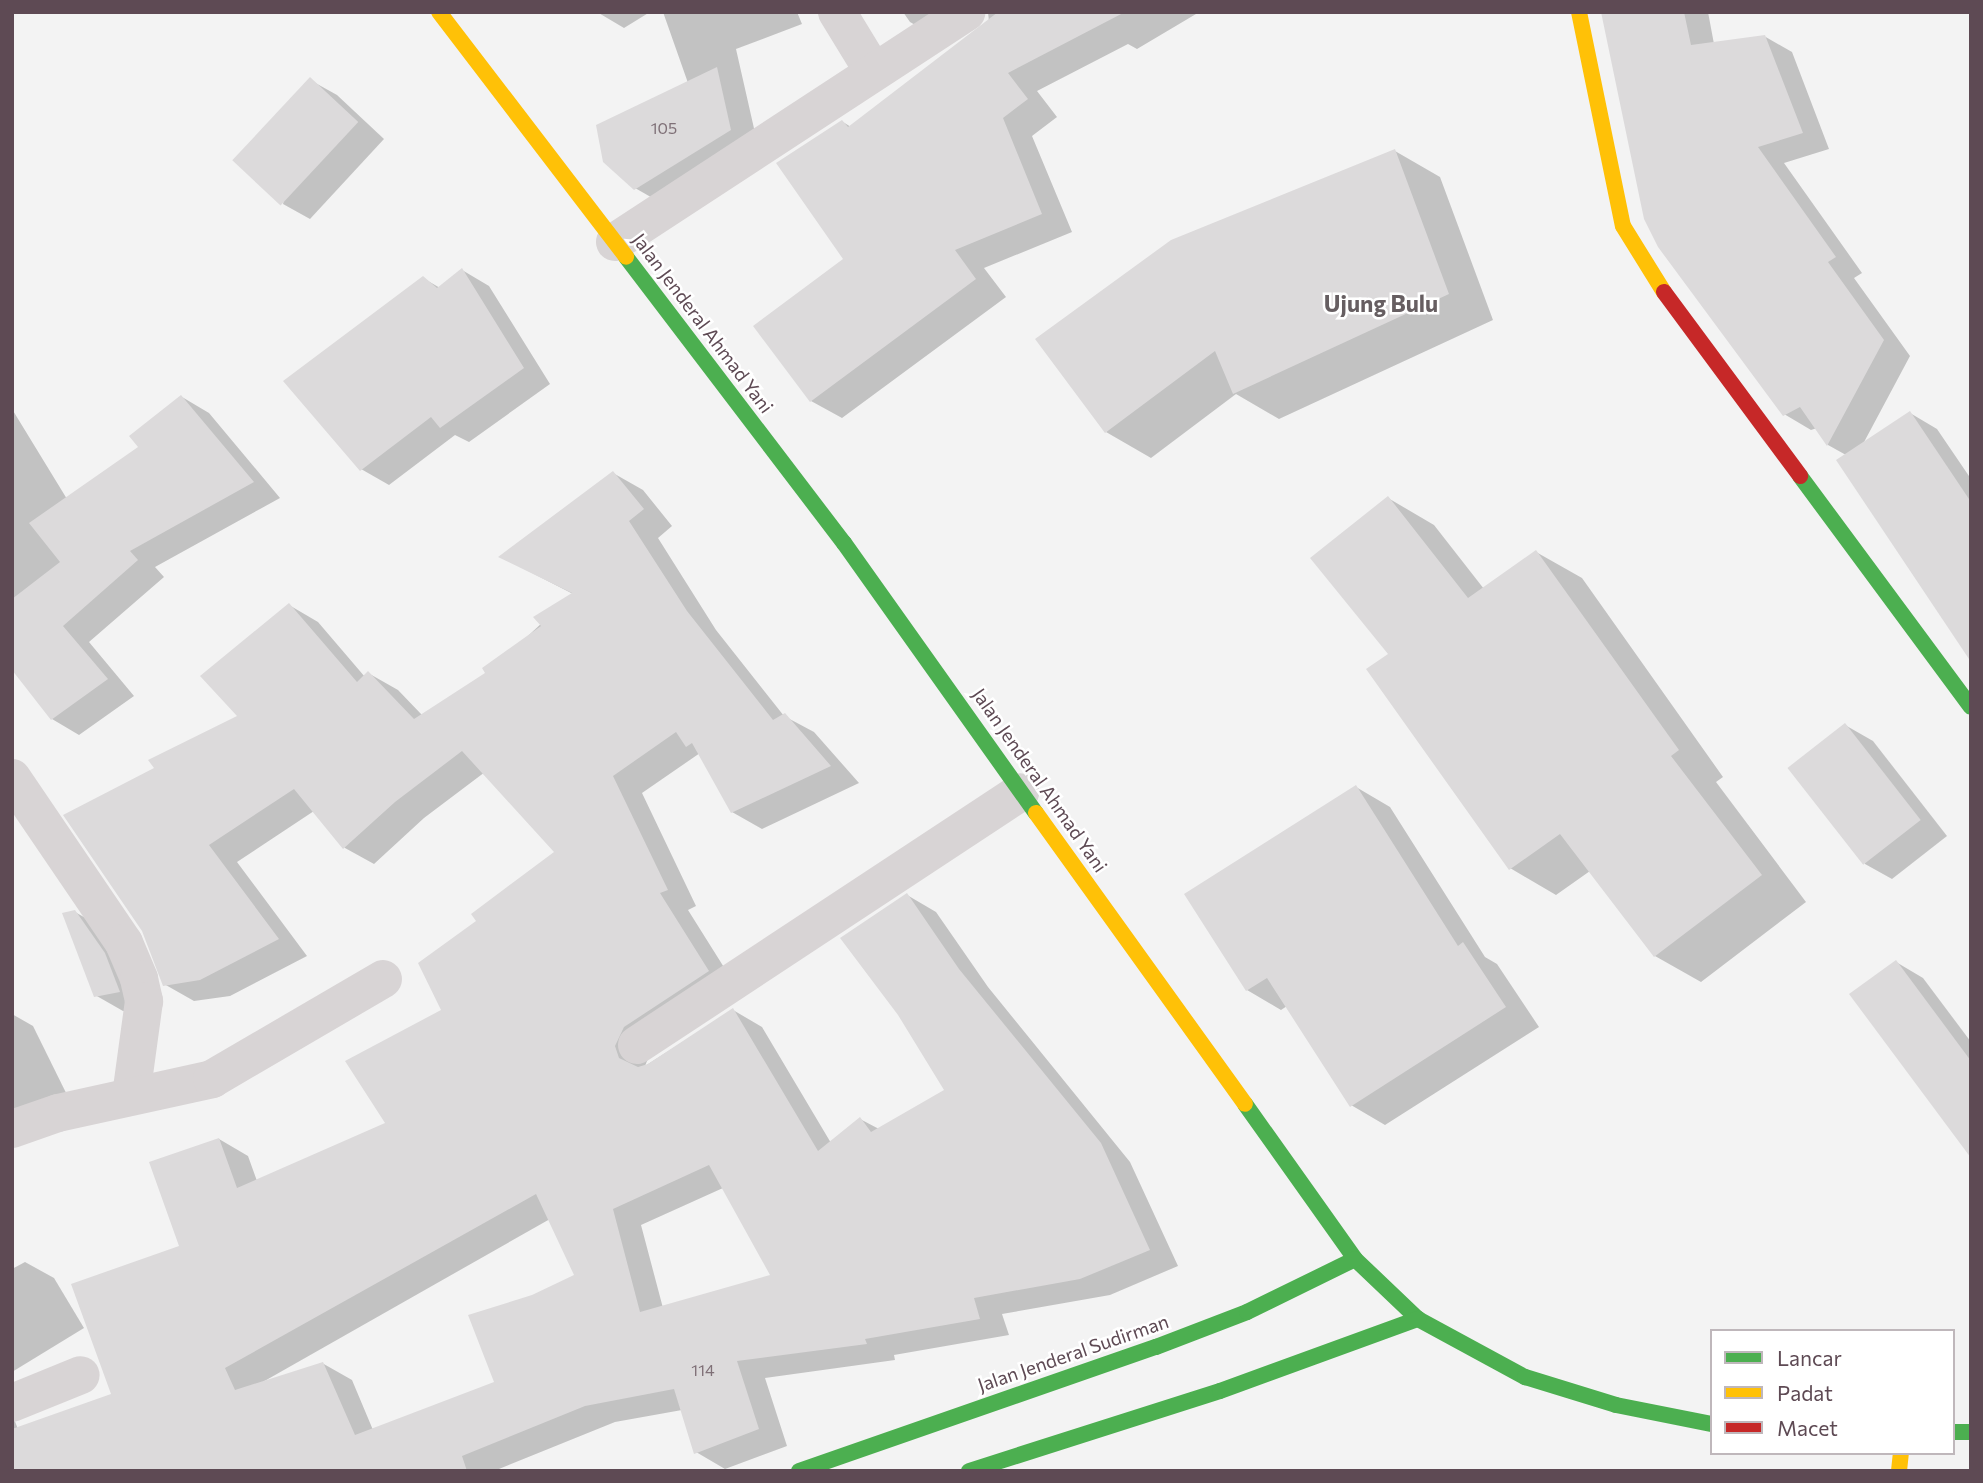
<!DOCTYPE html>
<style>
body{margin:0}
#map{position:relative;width:1983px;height:1483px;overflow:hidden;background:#f3f3f3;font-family:Commissioner,sans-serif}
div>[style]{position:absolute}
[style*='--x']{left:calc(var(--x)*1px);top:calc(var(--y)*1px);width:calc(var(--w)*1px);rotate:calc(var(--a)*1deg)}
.shadow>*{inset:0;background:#0003}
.building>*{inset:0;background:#dcdadb;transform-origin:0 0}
.street>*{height:38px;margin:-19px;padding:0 19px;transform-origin:19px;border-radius:19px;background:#d8d4d5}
.fast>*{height:16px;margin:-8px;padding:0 8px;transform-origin:8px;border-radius:8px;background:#4caf50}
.slow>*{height:16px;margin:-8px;padding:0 8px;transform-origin:8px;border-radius:8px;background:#ffc107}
.jam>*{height:16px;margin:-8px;padding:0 8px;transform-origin:8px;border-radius:8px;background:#c62828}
span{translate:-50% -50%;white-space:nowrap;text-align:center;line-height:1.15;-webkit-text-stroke:5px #fff;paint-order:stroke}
.number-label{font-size:16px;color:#7f7077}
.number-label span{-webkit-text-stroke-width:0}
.street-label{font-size:19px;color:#5e4a54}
.quarter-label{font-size:23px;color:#665e61;font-weight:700}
.frame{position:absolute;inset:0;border:14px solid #5e4a54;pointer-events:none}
.legend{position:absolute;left:1710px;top:1329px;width:245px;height:126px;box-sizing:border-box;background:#fff;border:2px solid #bfb7bb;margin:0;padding:9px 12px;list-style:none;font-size:21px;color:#5e4a54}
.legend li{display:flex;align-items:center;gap:14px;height:35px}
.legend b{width:35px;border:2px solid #bfb7bb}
</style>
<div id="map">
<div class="shadow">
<div style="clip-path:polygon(597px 12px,650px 12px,624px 28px)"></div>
<div style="clip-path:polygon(663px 12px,797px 12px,802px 24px,736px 49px,758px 146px,663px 204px,635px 188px,688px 83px)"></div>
<div style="clip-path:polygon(903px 12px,1195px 12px,1196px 14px,1137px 49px,1128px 44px,1037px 91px,1057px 117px,1032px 136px,1072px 232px,984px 268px,1006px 297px,842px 418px,811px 401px,845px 260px,843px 122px,851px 127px,989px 22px,988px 12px,941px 40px,910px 22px)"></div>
<div style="clip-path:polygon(1603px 12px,1708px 12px,1714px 44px,1764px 36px,1792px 52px,1829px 149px,1784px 163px,1862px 273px,1854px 278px,1910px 356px,1863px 444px,1910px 413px,1937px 429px,1971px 479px,1971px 642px,1846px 455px,1828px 445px,1817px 428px,1811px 430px,1784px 414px)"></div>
<div style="clip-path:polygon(310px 80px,337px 95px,384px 139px,310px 219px,283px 204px)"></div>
<div style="clip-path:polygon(1395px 151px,1440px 177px,1493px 320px,1279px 419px,1236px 394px,1151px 458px,1106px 432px)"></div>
<div style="clip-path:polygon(462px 270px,489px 286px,550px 384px,469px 442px,455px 435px,389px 485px,361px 469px,423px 278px,440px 288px)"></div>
<div style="clip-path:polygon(182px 397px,209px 413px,280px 498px,155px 567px,164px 577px,89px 642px,134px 696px,79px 735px,52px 719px,12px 667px,12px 409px,67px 499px,141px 448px)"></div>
<div style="clip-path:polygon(evenodd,613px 473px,643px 490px,672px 526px,658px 538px,716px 630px,784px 716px,814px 732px,859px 783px,762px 829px,732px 812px,700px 753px,642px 793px,696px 906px,688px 910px,737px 988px,654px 1044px,645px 1066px,733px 1010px,762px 1027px,831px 1143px,860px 1119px,879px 1129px,946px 1091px,907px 895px,936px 912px,988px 987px,1130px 1162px,1178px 1266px,1110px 1295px,1002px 1314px,1009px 1335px,894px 1355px,895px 1360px,765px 1378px,787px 1446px,725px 1469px,696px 1452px,682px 1410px,615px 1422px,494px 1471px,12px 1471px,12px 1414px,18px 1429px,113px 1395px,181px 1247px,219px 1139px,248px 1156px,257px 1181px,388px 1124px,444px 1011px,479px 921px,557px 853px,485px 772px,424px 818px,374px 864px,345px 848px,314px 811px,237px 862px,307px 956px,230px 996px,194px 1001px,164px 984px,156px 769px,240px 716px,289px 605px,318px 622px,365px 677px,368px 673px,398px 690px,422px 715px,488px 673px,573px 594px,501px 557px,613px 473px,723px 1188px,772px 1276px,663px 1308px,641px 1225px,723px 1188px,613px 473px,550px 1219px,577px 1276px,533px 1297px,497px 1383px,373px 1430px,352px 1380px,322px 1363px,261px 1383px,550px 1219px)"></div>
<div style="clip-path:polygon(1388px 498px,1434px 525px,1484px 589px,1536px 552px,1582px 578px,1723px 777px,1716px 782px,1806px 902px,1701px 982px,1655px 956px,1590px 871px,1556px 895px,1510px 868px)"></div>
<div style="clip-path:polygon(1845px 725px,1873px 741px,1947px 836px,1892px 879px,1865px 864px)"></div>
<div style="clip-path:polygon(1356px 787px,1390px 807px,1485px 957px,1497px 964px,1539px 1027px,1385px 1125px,1351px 1105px,1287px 1006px,1281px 1010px,1247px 990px)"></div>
<div style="clip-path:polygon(75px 912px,103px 928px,146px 1008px,123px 1011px,95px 995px)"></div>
<div style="clip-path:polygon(1896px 962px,1923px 978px,1971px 1042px,1971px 1152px)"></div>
<div style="clip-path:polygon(12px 1014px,33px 1026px,74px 1109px,12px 1137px)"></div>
<div style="clip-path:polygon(25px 1262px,54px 1278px,84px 1328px,12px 1372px,12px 1269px)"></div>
</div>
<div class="building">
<div style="clip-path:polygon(998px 12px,1125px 12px,1008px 73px,1028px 99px,1003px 118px,1042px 214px,955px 250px,976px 279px,810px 402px,753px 326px,843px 259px,776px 163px,842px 120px,848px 127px)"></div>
<div style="clip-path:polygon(1601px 12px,1684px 12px,1691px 45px,1765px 35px,1803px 133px,1758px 147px,1836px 257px,1828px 262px,1884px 340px,1827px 446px,1800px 407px,1783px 416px,1658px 247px,1644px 219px)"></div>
<div style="clip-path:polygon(717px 67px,731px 130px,634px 190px,603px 162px,596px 125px)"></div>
<div style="left:310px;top:77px;width:66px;height:114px;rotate:43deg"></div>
<div style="clip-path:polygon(1395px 149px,1449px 294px,1233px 394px,1215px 351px,1105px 433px,1035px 339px,1171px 240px)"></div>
<div style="clip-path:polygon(462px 268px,524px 368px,440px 428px,431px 417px,360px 471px,283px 381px,423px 276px,437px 288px)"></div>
<div style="clip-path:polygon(181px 395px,254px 482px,130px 551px,138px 560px,63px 626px,108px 679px,51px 720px,12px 670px,12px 599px,60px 562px,29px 523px,138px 447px,129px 436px)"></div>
<div style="clip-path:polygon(1910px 411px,1971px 502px,1971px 662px,1836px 460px)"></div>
<div style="clip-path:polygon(evenodd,613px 471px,644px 509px,629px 521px,687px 611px,773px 720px,785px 713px,831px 766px,731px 813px,692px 743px,686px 747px,676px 732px,613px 776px,668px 890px,660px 893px,709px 971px,624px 1027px,615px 1046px,619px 1058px,638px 1067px,648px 1064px,733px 1008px,818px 1151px,860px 1117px,871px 1132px,944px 1090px,898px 1015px,840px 938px,907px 893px,959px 969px,1101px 1143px,1150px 1250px,1080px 1279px,974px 1298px,980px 1319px,865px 1339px,867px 1344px,737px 1361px,759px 1429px,694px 1454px,674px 1389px,585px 1406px,462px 1456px,467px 1471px,12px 1471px,12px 1429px,111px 1394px,71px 1284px,179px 1246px,149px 1162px,219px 1138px,237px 1188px,385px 1123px,345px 1061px,441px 1010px,418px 963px,476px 921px,471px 914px,554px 852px,462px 751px,395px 802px,343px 849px,294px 789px,209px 845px,279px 939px,200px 980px,163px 986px,142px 931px,63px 815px,154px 768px,148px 760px,237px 716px,200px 676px,289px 603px,357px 682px,368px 671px,414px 719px,485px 673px,482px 668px,541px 626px,533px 617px,572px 593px,498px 557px,613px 471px,709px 1165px,770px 1275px,640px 1312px,613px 1209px,709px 1165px,613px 471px,536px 1194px,574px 1275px,532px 1295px,468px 1315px,494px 1382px,355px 1435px,323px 1362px,235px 1390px,225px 1368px,536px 1194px)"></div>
<div style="clip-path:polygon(1388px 496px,1468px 598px,1536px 550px,1679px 750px,1671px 756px,1762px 875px,1654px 957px,1560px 834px,1509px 870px,1366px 669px,1388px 654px,1310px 558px)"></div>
<div style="left:1845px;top:723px;width:123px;height:73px;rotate:52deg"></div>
<div style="clip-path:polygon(1356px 785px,1458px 946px,1463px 942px,1506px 1007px,1350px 1107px,1267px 978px,1246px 991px,1184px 894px)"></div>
<div style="clip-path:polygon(75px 910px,105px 953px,120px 992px,94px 997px,62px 913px)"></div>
<div style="clip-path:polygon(1896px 960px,1971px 1061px,1971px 1158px,1849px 994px)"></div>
</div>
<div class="street">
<div style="--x:837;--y:12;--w:69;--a:58.6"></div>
<div style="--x:615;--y:242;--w:420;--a:-33.2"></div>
<div style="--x:12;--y:778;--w:199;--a:55.8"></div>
<div style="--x:124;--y:943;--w:39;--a:67"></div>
<div style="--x:139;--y:979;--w:23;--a:77"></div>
<div style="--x:144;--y:1001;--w:96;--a:97.8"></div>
<div style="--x:637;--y:1045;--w:459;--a:-33.4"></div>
<div style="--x:12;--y:1129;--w:49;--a:-19.2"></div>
<div style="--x:58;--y:1113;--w:158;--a:-12.4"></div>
<div style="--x:212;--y:1079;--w:198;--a:-30.3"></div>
<div style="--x:12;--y:1403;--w:74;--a:-22.1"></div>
</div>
<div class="fast">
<div style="--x:626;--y:257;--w:360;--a:52.7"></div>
<div style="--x:844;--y:543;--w:331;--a:54.6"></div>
<div style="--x:1800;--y:476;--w:287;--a:53.5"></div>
<div style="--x:1245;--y:1104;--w:190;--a:54.6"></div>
<div style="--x:1355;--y:1259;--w:87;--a:43.6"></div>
<div style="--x:1418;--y:1319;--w:122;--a:28.5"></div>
<div style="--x:1525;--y:1377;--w:95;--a:17.1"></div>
<div style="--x:1616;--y:1405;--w:98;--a:11.2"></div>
<div style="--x:1953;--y:1432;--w:18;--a:0"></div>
<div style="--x:799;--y:1471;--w:378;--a:-19.2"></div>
<div style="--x:1156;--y:1347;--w:97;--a:-21"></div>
<div style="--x:1247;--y:1312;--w:120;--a:-26.1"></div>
<div style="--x:969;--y:1471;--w:263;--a:-17.7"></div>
<div style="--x:1220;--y:1391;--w:211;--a:-20"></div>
</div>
<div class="slow">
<div style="--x:439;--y:12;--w:308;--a:52.6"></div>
<div style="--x:1579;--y:12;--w:218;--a:78.4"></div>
<div style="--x:1623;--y:226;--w:78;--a:58.2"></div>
<div style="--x:1036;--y:813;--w:358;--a:54.3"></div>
<div style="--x:1899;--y:1471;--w:18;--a:-84"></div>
</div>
<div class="jam">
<div style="--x:1664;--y:292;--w:229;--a:53.5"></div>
</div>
<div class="number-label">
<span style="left:664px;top:128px">105</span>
<span style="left:703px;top:1370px">114</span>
</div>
<div class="street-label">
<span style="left:703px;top:323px;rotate:53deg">Jalan Jenderal Ahmad Yani</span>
<span style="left:1040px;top:780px;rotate:55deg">Jalan Jenderal Ahmad Yani</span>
<span style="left:1073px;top:1353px;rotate:-19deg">Jalan Jenderal Sudirman</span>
</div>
<div class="quarter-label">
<span style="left:1381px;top:303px">Ujung Bulu</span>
</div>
<div class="frame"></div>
<ul class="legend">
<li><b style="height:9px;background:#4caf50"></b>Lancar</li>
<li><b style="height:9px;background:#ffc107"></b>Padat</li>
<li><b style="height:9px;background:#c62828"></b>Macet</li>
</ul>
</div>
